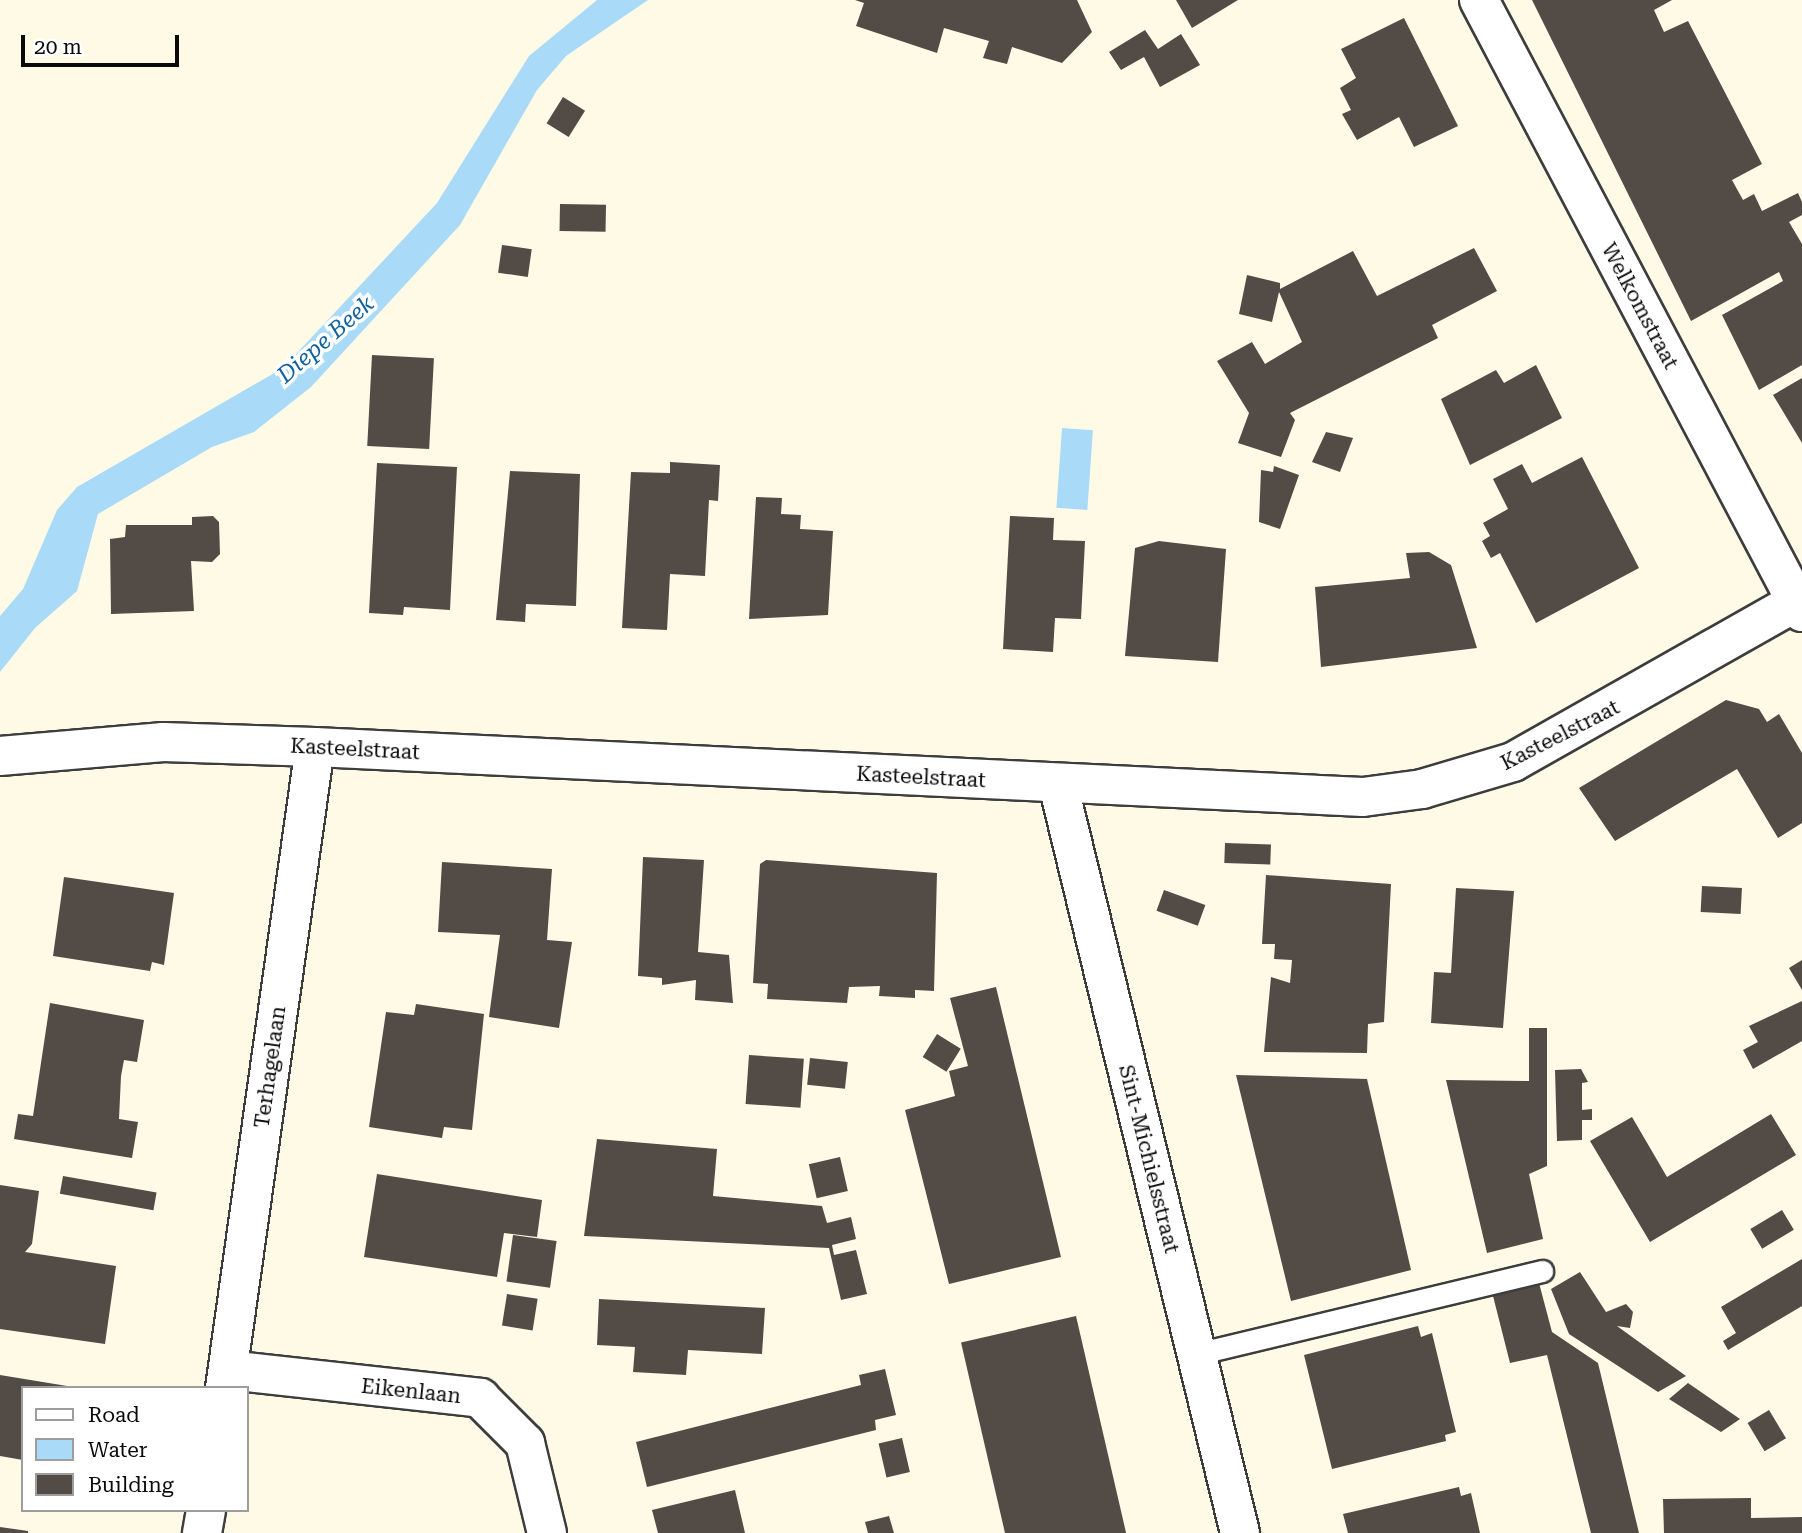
<!DOCTYPE html>
<style>
body{margin:0}
#map{position:relative;width:1802px;height:1533px;overflow:hidden;background:#fffae6;font-family:"Roboto Serif",serif}
div>[style]{position:absolute}
[style*='--x']{left:calc(var(--x)*1px);top:calc(var(--y)*1px);width:calc(var(--w)*1px);rotate:calc(var(--a)*1deg)}
.water>*{inset:0;background:#a9dbf8;transform-origin:0 0}
.building>*{inset:0;background:#524b46;transform-origin:0 0}
.roads{filter:drop-shadow(2px 0 #3d3d3d) drop-shadow(-2px 0 #3d3d3d) drop-shadow(0 2px #3d3d3d) drop-shadow(0 -2px #3d3d3d)}
.service>*{height:21px;margin:-10.5px;padding:0 10.5px;transform-origin:10.5px;border-radius:10.5px;background:#fff}
.minor>*{height:38px;margin:-19px;padding:0 19px;transform-origin:19px;border-radius:19px;background:#fff}
.tertiary>*{height:38px;margin:-19px;padding:0 19px;transform-origin:19px;border-radius:19px;background:#fff}
span{translate:-50% -50%;white-space:nowrap;text-align:center;line-height:1.15;-webkit-text-stroke:7px #fff;paint-order:stroke}
.street-label{font-size:21px;color:#0a0a0a}
.water-label{font-size:23px;color:#10619e;font-style:italic}
.legend{position:absolute;left:21px;top:1386px;width:228px;height:126px;box-sizing:border-box;background:#fff;border:2px solid #9d9d9d;margin:0;padding:9px 12px;list-style:none;font-size:21px;color:#0a0a0a}
.legend li{display:flex;align-items:center;gap:14px;height:35px}
.legend b{width:35px;border:2px solid #9d9d9d}
.scale{position:absolute;left:21px;top:35px;width:158px;height:32px;box-sizing:border-box;border:4px solid #0a0a0a;border-top:0;padding-left:9px;font-size:21px;line-height:24px;white-space:nowrap;color:#0a0a0a;-webkit-text-stroke:5px #fff;paint-order:stroke}
</style>
<div id="map">
<div class="water">
<div style="clip-path:polygon(597px 0,648px 0,566px 56px,537px 90px,460px 225px,311px 387px,254px 432px,212px 447px,98px 514px,77px 591px,35px 628px,0 672px,0 616px,23px 589px,57px 510px,77px 487px,283px 368px,437px 203px,529px 56px)"></div>
<div style="left:1062px;top:428px;width:31px;height:80px;rotate:4deg"></div>
</div>
<div class="building">
<div style="clip-path:polygon(855px 0,1077px 0,1092px 32px,1062px 63px,1012px 47px,1007px 64px,983px 58px,989px 41px,944px 28px,937px 53px,856px 26px,864px 3px)"></div>
<div style="clip-path:polygon(1176px 0,1238px 0,1192px 28px)"></div>
<div style="clip-path:polygon(1532px 0,1672px 0,1654px 10px,1664px 32px,1688px 21px,1762px 164px,1732px 180px,1743px 200px,1754px 194px,1762px 211px,1798px 193px,1802px 202px,1802px 215px,1789px 222px,1802px 244px,1802px 365px,1759px 390px,1722px 315px,1783px 281px,1779px 272px,1691px 321px)"></div>
<div style="clip-path:polygon(1404px 18px,1458px 126px,1414px 147px,1399px 117px,1357px 140px,1342px 114px,1351px 110px,1340px 88px,1356px 78px,1341px 49px)"></div>
<div style="clip-path:polygon(1145px 30px,1158px 49px,1181px 34px,1200px 65px,1160px 87px,1144px 57px,1121px 70px,1109px 52px)"></div>
<div style="left:563px;top:97px;width:26px;height:31px;rotate:32deg"></div>
<div style="left:560px;top:204px;width:46px;height:27px;rotate:1deg"></div>
<div style="left:502px;top:245px;width:30px;height:28px;rotate:8deg"></div>
<div style="clip-path:polygon(1474px 248px,1497px 291px,1432px 325px,1438px 338px,1290px 413px,1295px 420px,1281px 457px,1238px 443px,1249px 413px,1217px 361px,1252px 342px,1265px 364px,1302px 342px,1279px 292px,1272px 322px,1239px 314px,1247px 275px,1280px 283px,1280px 289px,1353px 251px,1377px 296px)"></div>
<div style="left:372px;top:355px;width:62px;height:91px;rotate:3deg"></div>
<div style="clip-path:polygon(1536px 365px,1562px 418px,1470px 465px,1441px 399px,1496px 370px,1504px 383px)"></div>
<div style="clip-path:polygon(1802px 378px,1802px 443px,1773px 395px)"></div>
<div style="clip-path:polygon(1326px 432px,1353px 438px,1340px 472px,1312px 462px)"></div>
<div style="clip-path:polygon(1582px 457px,1639px 568px,1536px 623px,1500px 553px,1491px 558px,1482px 541px,1490px 536px,1483px 523px,1508px 509px,1493px 479px,1522px 464px,1532px 483px)"></div>
<div style="clip-path:polygon(670px 462px,720px 465px,718px 501px,709px 500px,705px 576px,670px 574px,667px 630px,622px 628px,631px 472px,670px 473px)"></div>
<div style="clip-path:polygon(377px 463px,457px 467px,450px 610px,404px 607px,403px 615px,369px 613px)"></div>
<div style="clip-path:polygon(1274px 466px,1299px 475px,1280px 529px,1259px 522px,1261px 470px,1273px 472px)"></div>
<div style="clip-path:polygon(510px 471px,580px 474px,576px 606px,526px 604px,525px 622px,496px 620px)"></div>
<div style="clip-path:polygon(756px 497px,782px 498px,781px 514px,801px 515px,800px 529px,833px 531px,828px 615px,749px 619px)"></div>
<div style="clip-path:polygon(213px 516px,219px 522px,220px 554px,212px 562px,191px 561px,194px 611px,111px 614px,110px 539px,125px 537px,126px 525px,192px 525px,192px 517px)"></div>
<div style="clip-path:polygon(1010px 516px,1054px 518px,1053px 540px,1085px 541px,1081px 619px,1055px 618px,1053px 652px,1003px 649px)"></div>
<div style="clip-path:polygon(1159px 541px,1226px 549px,1218px 662px,1125px 656px,1135px 548px)"></div>
<div style="clip-path:polygon(1429px 552px,1451px 565px,1477px 648px,1321px 667px,1315px 587px,1410px 578px,1406px 553px)"></div>
<div style="clip-path:polygon(1726px 700px,1759px 709px,1767px 722px,1779px 714px,1802px 753px,1802px 823px,1778px 838px,1737px 769px,1615px 841px,1579px 788px)"></div>
<div style="left:1225px;top:843px;width:46px;height:20px;rotate:2deg"></div>
<div style="clip-path:polygon(643px 857px,704px 860px,698px 952px,729px 955px,733px 1003px,695px 1000px,696px 980px,662px 985px,662px 978px,638px 976px)"></div>
<div style="clip-path:polygon(766px 860px,937px 873px,934px 991px,915px 990px,915px 998px,879px 996px,880px 986px,849px 987px,847px 1003px,767px 999px,768px 984px,753px 983px,760px 864px)"></div>
<div style="clip-path:polygon(442px 862px,552px 869px,547px 940px,572px 942px,559px 1028px,489px 1017px,500px 935px,438px 932px)"></div>
<div style="clip-path:polygon(1266px 875px,1391px 884px,1384px 1022px,1368px 1024px,1367px 1053px,1264px 1052px,1271px 977px,1290px 983px,1292px 960px,1274px 959px,1275px 944px,1262px 944px)"></div>
<div style="clip-path:polygon(64px 877px,174px 893px,164px 965px,152px 962px,150px 971px,53px 956px)"></div>
<div style="left:1702px;top:886px;width:40px;height:26px;rotate:3deg"></div>
<div style="clip-path:polygon(1456px 888px,1514px 891px,1503px 1028px,1431px 1023px,1434px 972px,1451px 973px)"></div>
<div style="left:1164px;top:890px;width:44px;height:22px;rotate:20deg"></div>
<div style="clip-path:polygon(1802px 960px,1802px 990px,1789px 968px)"></div>
<div style="clip-path:polygon(996px 987px,1061px 1257px,949px 1284px,905px 1110px,955px 1096px,949px 1071px,968px 1066px,950px 998px)"></div>
<div style="clip-path:polygon(1802px 1001px,1802px 1041px,1753px 1069px,1743px 1050px,1758px 1042px,1749px 1026px)"></div>
<div style="clip-path:polygon(50px 1003px,144px 1020px,137px 1062px,124px 1060px,121px 1076px,119px 1119px,138px 1122px,132px 1158px,14px 1139px,18px 1114px,33px 1116px)"></div>
<div style="clip-path:polygon(416px 1004px,484px 1014px,472px 1130px,444px 1127px,442px 1138px,369px 1127px,386px 1012px,414px 1015px)"></div>
<div style="clip-path:polygon(1529px 1028px,1547px 1028px,1547px 1166px,1529px 1174px,1543px 1239px,1487px 1253px,1446px 1080px,1529px 1081px)"></div>
<div style="left:937px;top:1034px;width:28px;height:27px;rotate:32deg"></div>
<div style="left:749px;top:1055px;width:55px;height:49px;rotate:4deg"></div>
<div style="left:810px;top:1058px;width:38px;height:27px;rotate:6deg"></div>
<div style="clip-path:polygon(1581px 1069px,1588px 1082px,1582px 1083px,1582px 1110px,1592px 1109px,1592px 1120px,1582px 1120px,1582px 1140px,1557px 1141px,1555px 1070px)"></div>
<div style="clip-path:polygon(1236px 1075px,1367px 1079px,1411px 1270px,1291px 1301px)"></div>
<div style="clip-path:polygon(1771px 1114px,1796px 1155px,1650px 1242px,1590px 1141px,1632px 1117px,1667px 1177px)"></div>
<div style="clip-path:polygon(597px 1139px,717px 1149px,713px 1196px,822px 1206px,827px 1223px,851px 1217px,856px 1239px,832px 1245px,834px 1255px,856px 1250px,867px 1294px,841px 1300px,829px 1248px,584px 1236px)"></div>
<div style="left:840px;top:1157px;width:35px;height:32px;rotate:77deg"></div>
<div style="clip-path:polygon(377px 1174px,542px 1200px,537px 1237px,504px 1233px,497px 1277px,364px 1257px)"></div>
<div style="left:63px;top:1176px;width:95px;height:18px;rotate:10deg"></div>
<div style="clip-path:polygon(0 1185px,39px 1191px,32px 1244px,25px 1252px,116px 1266px,105px 1344px,0 1329px)"></div>
<div style="left:1782px;top:1210px;width:23px;height:37px;rotate:59deg"></div>
<div style="left:513px;top:1235px;width:44px;height:47px;rotate:8deg"></div>
<div style="clip-path:polygon(1802px 1259px,1802px 1306px,1728px 1350px,1723px 1341px,1736px 1333px,1721px 1307px)"></div>
<div style="clip-path:polygon(1580px 1272px,1606px 1312px,1626px 1304px,1633px 1312px,1630px 1328px,1617px 1326px,1686px 1376px,1658px 1392px,1569px 1334px,1551px 1289px)"></div>
<div style="clip-path:polygon(1539px 1283px,1552px 1332px,1598px 1363px,1639px 1533px,1591px 1533px,1547px 1355px,1510px 1363px,1493px 1296px)"></div>
<div style="left:507px;top:1294px;width:31px;height:32px;rotate:9deg"></div>
<div style="clip-path:polygon(599px 1299px,765px 1308px,762px 1354px,688px 1350px,686px 1375px,633px 1372px,635px 1347px,597px 1345px)"></div>
<div style="left:1076px;top:1316px;width:223px;height:118px;rotate:77deg"></div>
<div style="clip-path:polygon(1418px 1326px,1421px 1337px,1432px 1333px,1456px 1432px,1445px 1435px,1446px 1441px,1332px 1469px,1304px 1355px)"></div>
<div style="clip-path:polygon(885px 1369px,896px 1415px,875px 1420px,876px 1430px,647px 1487px,636px 1442px,861px 1385px,859px 1375px)"></div>
<div style="clip-path:polygon(0 1375px,67px 1386px,23px 1388px,23px 1460px,0 1456px)"></div>
<div style="clip-path:polygon(1688px 1383px,1740px 1419px,1721px 1432px,1669px 1399px)"></div>
<div style="left:1769px;top:1410px;width:33px;height:25px;rotate:59deg"></div>
<div style="left:902px;top:1438px;width:35px;height:24px;rotate:77deg"></div>
<div style="clip-path:polygon(1459px 1487px,1461px 1496px,1471px 1493px,1480px 1533px,1348px 1533px,1343px 1514px)"></div>
<div style="clip-path:polygon(735px 1490px,745px 1533px,658px 1533px,652px 1510px)"></div>
<div style="clip-path:polygon(1751px 1498px,1751px 1518px,1802px 1517px,1802px 1533px,1664px 1533px,1663px 1499px)"></div>
<div style="clip-path:polygon(889px 1516px,894px 1533px,868px 1533px,865px 1522px)"></div>
<div style="clip-path:polygon(0 1527px,28px 1531px,28px 1533px,0 1533px)"></div>
</div>
<div class="roads">
<div class="service">
<div style="--x:1196;--y:1354;--w:356;--a:-13.5"></div>
</div>
<div class="minor">
<div style="--x:0;--y:756;--w:164;--a:-4.9"></div>
<div style="--x:163;--y:742;--w:152;--a:1.9"></div>
<div style="--x:315;--y:747;--w:1049;--a:2.73"></div>
<div style="--x:1363;--y:797;--w:60;--a:-7.7"></div>
<div style="--x:1422;--y:789;--w:95;--a:-16.5"></div>
<div style="--x:1513;--y:762;--w:325;--a:-29.5"></div>
<div style="--x:1058;--y:784;--w:771;--a:76.34"></div>
<div style="--x:228;--y:1370;--w:254;--a:6.3"></div>
<div style="--x:480;--y:1398;--w:64;--a:45"></div>
<div style="--x:525;--y:1443;--w:93;--a:76.3"></div>
<div style="--x:225;--y:1388;--w:647;--a:-82.01"></div>
<div style="--x:202;--y:1533;--w:23;--a:-80"></div>
</div>
<div class="tertiary">
<div style="--x:1479;--y:0;--w:692;--a:62.18"></div>
</div>
</div>
<div class="street-label">
<span style="left:1640px;top:306px;rotate:62deg">Welkomstraat</span>
<span style="left:1560px;top:735px;rotate:-27deg">Kasteelstraat</span>
<span style="left:355px;top:749px;rotate:3deg">Kasteelstraat</span>
<span style="left:921px;top:777px;rotate:3deg">Kasteelstraat</span>
<span style="left:270px;top:1067px;rotate:-82deg">Terhagelaan</span>
<span style="left:1149px;top:1159px;rotate:76deg">Sint-Michielsstraat</span>
<span style="left:411px;top:1391px;rotate:6deg">Eikenlaan</span>
</div>
<div class="water-label">
<span style="left:326px;top:340px;rotate:-41deg">Diepe Beek</span>
</div>
<ul class="legend">
<li><b style="height:9px;background:#fff"></b>Road</li>
<li><b style="height:19px;background:#a9dbf8"></b>Water</li>
<li><b style="height:19px;background:#524b46"></b>Building</li>
</ul>
<div class="scale">20 m</div>
</div>
